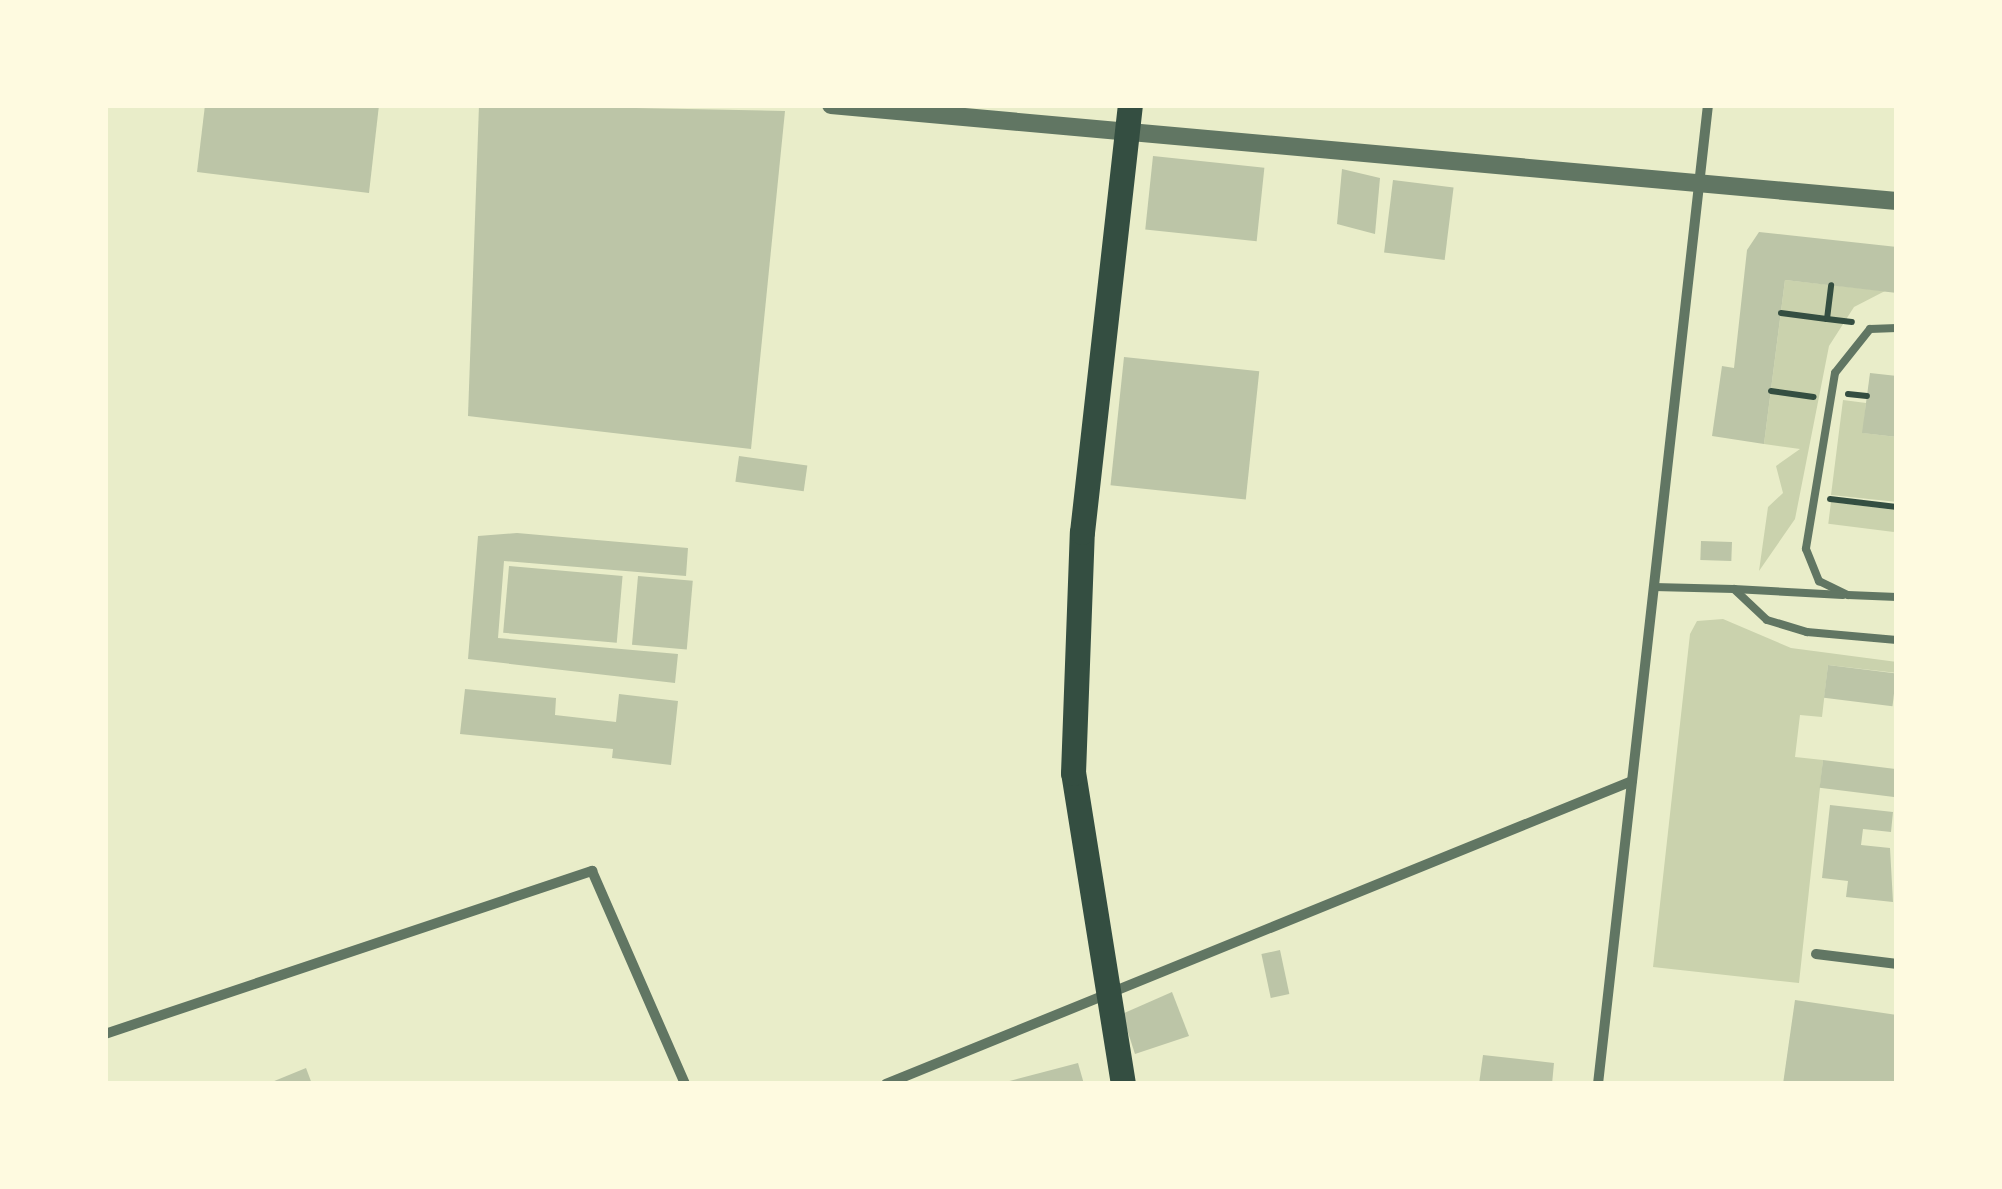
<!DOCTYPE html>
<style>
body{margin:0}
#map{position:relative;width:2002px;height:1189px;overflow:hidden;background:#e9edc9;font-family:"Alegreya Sans",sans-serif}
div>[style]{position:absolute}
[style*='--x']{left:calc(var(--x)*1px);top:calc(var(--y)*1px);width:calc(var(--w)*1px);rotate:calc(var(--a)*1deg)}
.green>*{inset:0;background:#cad2ad;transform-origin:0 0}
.building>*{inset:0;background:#bcc5a7;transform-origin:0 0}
.path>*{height:6px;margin:-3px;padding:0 3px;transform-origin:3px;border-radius:3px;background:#344e41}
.service>*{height:8px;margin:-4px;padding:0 4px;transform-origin:4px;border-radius:4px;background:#617663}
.minor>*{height:10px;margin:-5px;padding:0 5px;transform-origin:5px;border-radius:5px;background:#617663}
.tertiary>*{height:18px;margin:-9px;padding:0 9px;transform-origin:9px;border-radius:9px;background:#617663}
.primary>*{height:25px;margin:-12.5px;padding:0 12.5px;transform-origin:12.5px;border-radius:12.5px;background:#344e41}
span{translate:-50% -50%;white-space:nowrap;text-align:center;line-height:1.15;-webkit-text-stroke:8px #fefae0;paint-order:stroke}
.frame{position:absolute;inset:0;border:108px solid #fefae0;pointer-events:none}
</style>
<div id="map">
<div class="green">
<div style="clip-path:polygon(1785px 280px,1885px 291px,1854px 307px,1829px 346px,1795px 519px,1759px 571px,1768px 507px,1783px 493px,1776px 466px,1800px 449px,1764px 444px)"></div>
<div style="clip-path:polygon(1843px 400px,1866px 403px,1863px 433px,1897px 437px,1897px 502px,1831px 495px)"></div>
<div style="left:1831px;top:502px;width:66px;height:22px;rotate:7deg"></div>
<div style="clip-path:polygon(1723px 619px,1791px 648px,1897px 662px,1897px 673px,1828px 665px,1822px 717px,1800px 715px,1795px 757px,1823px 760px,1799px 983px,1653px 967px,1690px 634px,1697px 621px)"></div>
</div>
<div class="building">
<div style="clip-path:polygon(205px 105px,379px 105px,369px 193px,197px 172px)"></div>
<div style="clip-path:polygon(479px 105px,785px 111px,751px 449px,468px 416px)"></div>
<div style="left:1153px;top:156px;width:112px;height:74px;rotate:6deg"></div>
<div style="clip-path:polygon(1342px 169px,1380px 178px,1375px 234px,1337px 224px)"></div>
<div style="left:1393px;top:180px;width:61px;height:73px;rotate:7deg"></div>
<div style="clip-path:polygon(1759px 232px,1897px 247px,1897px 293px,1785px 280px,1764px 444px,1712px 436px,1722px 366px,1734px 368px,1747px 250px)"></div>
<div style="left:1124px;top:357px;width:136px;height:129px;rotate:6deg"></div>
<div style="clip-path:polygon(1870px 373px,1897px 376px,1897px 437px,1862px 433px)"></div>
<div style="left:739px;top:456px;width:69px;height:26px;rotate:8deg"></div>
<div style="clip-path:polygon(517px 533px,688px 548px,686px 576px,504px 561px,498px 638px,678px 654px,675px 683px,468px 659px,478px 536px)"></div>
<div style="left:1701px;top:541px;width:31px;height:19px;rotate:2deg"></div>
<div style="left:509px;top:566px;width:114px;height:67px;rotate:5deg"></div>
<div style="left:638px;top:576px;width:55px;height:69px;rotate:5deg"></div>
<div style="left:1828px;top:665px;width:69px;height:33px;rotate:7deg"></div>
<div style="clip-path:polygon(465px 689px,556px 698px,555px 715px,616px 722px,619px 694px,678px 701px,671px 765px,612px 758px,613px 749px,460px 734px)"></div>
<div style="left:1823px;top:760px;width:75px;height:28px;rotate:7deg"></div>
<div style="clip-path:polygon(1830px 805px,1893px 812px,1891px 832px,1863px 829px,1861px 845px,1890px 848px,1893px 902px,1846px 897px,1848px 881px,1822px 878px)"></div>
<div style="left:1280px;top:950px;width:45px;height:19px;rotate:78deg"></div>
<div style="clip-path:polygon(1172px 992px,1189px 1036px,1135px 1054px,1122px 1014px)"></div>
<div style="clip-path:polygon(1795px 1000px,1897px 1015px,1897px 1084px,1783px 1084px)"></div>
<div style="clip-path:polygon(1483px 1055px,1554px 1063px,1552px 1084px,1479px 1084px)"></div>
<div style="clip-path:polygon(1078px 1063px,1084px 1084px,1002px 1084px,1002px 1083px)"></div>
<div style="clip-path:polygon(306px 1068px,312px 1084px,267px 1084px)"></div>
</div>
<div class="path">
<div style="--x:1781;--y:313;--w:46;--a:7.4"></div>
<div style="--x:1827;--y:319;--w:34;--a:-83"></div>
<div style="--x:1827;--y:319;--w:25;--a:7"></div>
<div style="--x:1771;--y:391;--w:43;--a:7.9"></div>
<div style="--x:1848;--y:394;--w:19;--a:6"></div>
<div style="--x:1830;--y:499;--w:67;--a:6.8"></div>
</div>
<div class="service">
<div style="--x:1897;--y:328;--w:27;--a:178"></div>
<div style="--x:1870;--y:329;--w:56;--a:128.5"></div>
<div style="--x:1835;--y:373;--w:178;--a:99.4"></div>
<div style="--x:1806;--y:549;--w:35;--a:68"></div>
<div style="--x:1819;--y:581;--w:32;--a:26"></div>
<div style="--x:1848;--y:595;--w:49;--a:2.3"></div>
<div style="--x:1654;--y:587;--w:80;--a:1.4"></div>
<div style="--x:1734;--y:589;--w:45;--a:43.2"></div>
<div style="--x:1767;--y:620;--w:42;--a:16.7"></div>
<div style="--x:1807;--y:632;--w:90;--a:5.1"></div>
<div style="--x:1734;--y:589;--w:109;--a:3.2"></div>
</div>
<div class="minor">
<div style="--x:1816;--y:954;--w:82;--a:7"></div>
<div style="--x:105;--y:1034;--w:514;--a:-18.51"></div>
<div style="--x:592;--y:871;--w:232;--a:66.4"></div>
<div style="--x:886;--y:1084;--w:805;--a:-22.11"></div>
<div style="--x:1598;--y:1084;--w:985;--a:-83.59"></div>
</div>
<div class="tertiary">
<div style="--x:831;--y:105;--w:1070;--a:5.15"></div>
</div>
<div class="primary">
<div style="--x:1123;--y:1084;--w:315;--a:-99.1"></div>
<div style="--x:1073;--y:773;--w:241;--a:-87.9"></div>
<div style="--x:1082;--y:532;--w:430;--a:-83.6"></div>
</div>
<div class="frame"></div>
</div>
